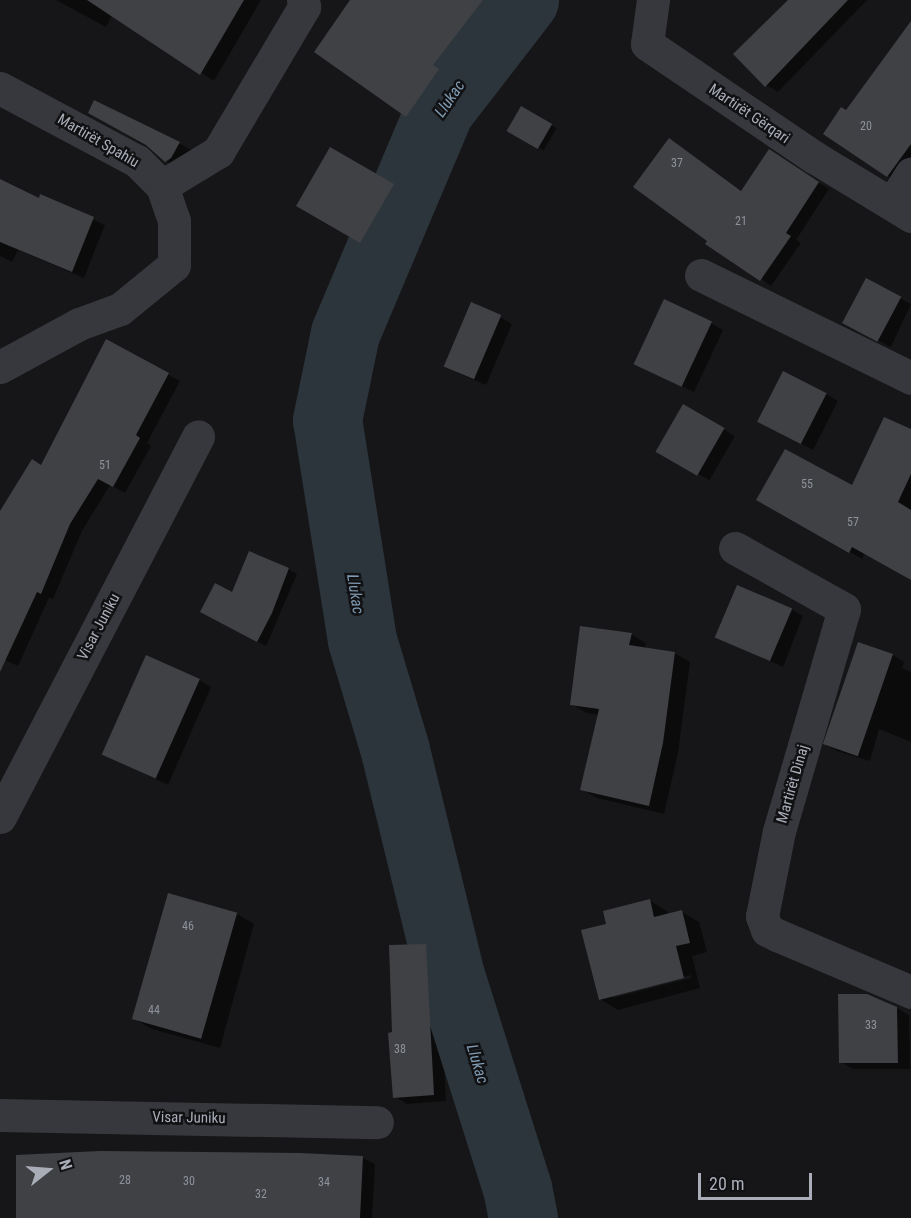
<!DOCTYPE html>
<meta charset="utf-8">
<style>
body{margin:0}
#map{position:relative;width:911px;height:1218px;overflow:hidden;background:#161618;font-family:"Roboto Condensed",sans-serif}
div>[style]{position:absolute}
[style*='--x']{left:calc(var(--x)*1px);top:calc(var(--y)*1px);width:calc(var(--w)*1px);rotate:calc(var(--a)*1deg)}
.shadow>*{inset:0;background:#0007;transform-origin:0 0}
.river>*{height:69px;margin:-34.5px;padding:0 34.5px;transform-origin:34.5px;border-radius:34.5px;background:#2c353c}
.building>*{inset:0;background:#404145;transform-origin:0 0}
.street>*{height:33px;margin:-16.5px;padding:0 16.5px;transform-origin:16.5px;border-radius:16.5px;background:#37383d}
span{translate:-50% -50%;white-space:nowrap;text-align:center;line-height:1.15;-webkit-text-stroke:5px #111113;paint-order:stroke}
.number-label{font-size:12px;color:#8e929b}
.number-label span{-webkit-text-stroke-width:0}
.street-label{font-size:15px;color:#a8adb8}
.water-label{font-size:16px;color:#7f9bb3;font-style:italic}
.north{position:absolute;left:18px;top:1140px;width:60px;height:60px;-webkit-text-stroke:4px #111113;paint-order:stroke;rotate:73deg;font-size:16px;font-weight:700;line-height:24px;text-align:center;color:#a8adb8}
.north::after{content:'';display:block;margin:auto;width:21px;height:27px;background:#a8adb8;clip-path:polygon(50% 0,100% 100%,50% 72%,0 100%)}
.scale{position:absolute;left:698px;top:1173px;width:114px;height:27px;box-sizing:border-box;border:3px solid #a8adb8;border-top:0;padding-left:8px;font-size:18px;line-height:21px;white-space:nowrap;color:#a8adb8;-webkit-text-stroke:4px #111113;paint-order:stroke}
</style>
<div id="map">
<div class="shadow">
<div style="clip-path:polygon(56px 0,261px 0,214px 81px,112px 15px,106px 27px)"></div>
<div style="clip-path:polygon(352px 0,493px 0,497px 3px,444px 73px,450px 77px,418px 123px,406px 116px)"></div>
<div style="clip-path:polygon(790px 0,867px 0,778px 92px,766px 85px)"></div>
<div style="clip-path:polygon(911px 35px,911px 168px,900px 183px,888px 176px,846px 112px)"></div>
<div style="left:522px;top:108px;width:40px;height:26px;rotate:30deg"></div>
<div style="clip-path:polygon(669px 139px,743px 192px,780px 158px,829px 189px,796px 240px,801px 243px,771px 286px,709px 241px)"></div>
<div style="left:179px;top:143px;width:14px;height:22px;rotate:30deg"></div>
<div style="left:331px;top:149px;width:86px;height:65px;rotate:30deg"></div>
<div style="clip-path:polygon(0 181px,39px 200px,41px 196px,105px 225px,84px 278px,18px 250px,12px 262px,0 256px)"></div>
<div style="clip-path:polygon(866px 280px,911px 304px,891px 347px,856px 330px)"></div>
<div style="clip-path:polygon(500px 317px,512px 324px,486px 385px,457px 373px)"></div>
<div style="clip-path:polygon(711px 323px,723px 330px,694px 392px,647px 370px)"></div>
<div style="clip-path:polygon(106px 341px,180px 381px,147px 443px,151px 446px,125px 493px,110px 485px,82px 531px,53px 599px,49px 598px,18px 666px,0 658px,0 513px,42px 466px)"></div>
<div style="clip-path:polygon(826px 394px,838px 401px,813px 450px,772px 428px)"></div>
<div style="left:683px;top:406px;width:60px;height:51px;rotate:30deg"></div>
<div style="clip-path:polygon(911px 431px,911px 578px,865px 553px,862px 559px,758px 499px,853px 487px)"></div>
<div style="clip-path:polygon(288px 569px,297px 574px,266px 646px,211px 617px,233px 594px)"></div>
<div style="clip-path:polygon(791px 609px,803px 616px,783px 667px,718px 637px)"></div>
<div style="clip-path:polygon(631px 634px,646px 643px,645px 649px,674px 653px,690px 662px,678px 753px,664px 814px,597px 798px,581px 789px,599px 715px,587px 713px,571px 704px)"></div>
<div style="clip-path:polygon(859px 644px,893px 655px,904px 662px,902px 668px,911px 672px,911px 742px,879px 729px,870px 761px,837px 751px,826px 745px)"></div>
<div style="clip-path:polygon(199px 680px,211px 687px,168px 785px,104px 754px)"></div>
<div style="clip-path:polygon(169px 895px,237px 914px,254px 924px,220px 1048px,152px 1029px,134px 1019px)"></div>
<div style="clip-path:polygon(evenodd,650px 901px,667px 911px,668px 915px,682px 912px,699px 922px,707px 952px,692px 956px,700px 988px,618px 1010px,600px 999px,650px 901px,691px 975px,691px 978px,612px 998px,612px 995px,691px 975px)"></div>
<div style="clip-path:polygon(426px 945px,438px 952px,446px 1101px,407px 1104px,395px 1097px,393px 1034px)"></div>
<div style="clip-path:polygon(897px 1008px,909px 1015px,910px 1069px,853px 1069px,841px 1062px)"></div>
<div style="clip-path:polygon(363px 1158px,375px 1164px,372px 1218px,18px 1218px)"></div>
</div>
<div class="river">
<div style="--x:523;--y:1218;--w:31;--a:-101"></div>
<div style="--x:517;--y:1188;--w:222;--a:-107.5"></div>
<div style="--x:450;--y:976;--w:233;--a:-103.7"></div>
<div style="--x:395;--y:750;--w:115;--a:-106.7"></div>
<div style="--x:362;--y:640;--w:223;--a:-99"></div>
<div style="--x:327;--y:420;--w:89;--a:-78.3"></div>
<div style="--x:345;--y:333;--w:242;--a:-67.1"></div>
<div style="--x:439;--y:110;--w:139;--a:-52.3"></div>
</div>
<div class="building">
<div style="clip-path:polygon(87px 0,244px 0,200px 75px)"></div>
<div style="clip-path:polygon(350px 0,483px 0,433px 65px,439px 69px,406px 117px,314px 52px)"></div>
<div style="clip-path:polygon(788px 0,848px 0,765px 87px,733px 54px)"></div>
<div style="clip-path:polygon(911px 21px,911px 144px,887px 177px,823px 134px,841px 107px,846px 110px)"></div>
<div style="clip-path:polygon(94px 100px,180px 142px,171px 158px,165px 162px,146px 145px,88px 113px)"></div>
<div style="left:521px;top:106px;width:36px;height:29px;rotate:30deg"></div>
<div style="clip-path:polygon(669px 138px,741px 191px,769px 149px,819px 182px,786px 233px,791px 236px,760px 281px,705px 244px,707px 241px,633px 187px)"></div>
<div style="left:330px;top:147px;width:74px;height:68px;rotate:30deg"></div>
<div style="clip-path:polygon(0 179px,39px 198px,40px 194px,94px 217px,72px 272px,0 242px)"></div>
<div style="left:866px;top:278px;width:40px;height:51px;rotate:28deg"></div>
<div style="left:664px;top:299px;width:53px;height:72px;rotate:25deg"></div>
<div style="left:471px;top:302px;width:33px;height:70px;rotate:23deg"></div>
<div style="clip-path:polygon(106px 339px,169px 373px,136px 435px,140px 438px,113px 487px,98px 479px,70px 524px,41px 594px,37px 592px,0 672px,0 511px,32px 459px,41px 465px)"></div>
<div style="left:783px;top:371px;width:49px;height:57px;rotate:27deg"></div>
<div style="left:683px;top:404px;width:48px;height:55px;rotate:30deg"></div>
<div style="clip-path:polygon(884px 417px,911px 429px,911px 474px,898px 502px,911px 510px,911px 580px,852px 547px,849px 553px,756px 500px,785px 449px,852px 485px)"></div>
<div style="clip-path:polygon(249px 551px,289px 568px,272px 613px,257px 642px,200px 612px,215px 583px,232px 592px)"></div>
<div style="left:737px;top:585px;width:60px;height:57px;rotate:23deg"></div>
<div style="clip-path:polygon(580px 626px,632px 633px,629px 645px,675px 652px,663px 743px,649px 806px,580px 790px,599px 709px,570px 705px)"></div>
<div style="left:858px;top:642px;width:37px;height:108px;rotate:19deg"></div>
<div style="left:146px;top:655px;width:59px;height:109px;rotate:24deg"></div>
<div style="left:168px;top:893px;width:72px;height:131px;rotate:16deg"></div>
<div style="clip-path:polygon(650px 899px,654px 917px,682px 910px,690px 943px,676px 946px,684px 978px,599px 1000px,581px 930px,606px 924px,603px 911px)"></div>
<div style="clip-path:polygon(426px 944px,434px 1095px,393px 1098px,388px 1033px,392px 1032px,389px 945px)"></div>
<div style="clip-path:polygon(838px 994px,867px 994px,897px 1007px,898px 1063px,839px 1063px)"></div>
<div style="clip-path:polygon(100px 1151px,300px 1153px,363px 1156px,360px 1218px,16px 1218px,16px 1155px)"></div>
</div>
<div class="street">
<div style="--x:653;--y:0;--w:44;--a:97.8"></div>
<div style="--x:647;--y:44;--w:202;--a:34.1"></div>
<div style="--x:814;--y:157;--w:114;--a:31.3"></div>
<div style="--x:0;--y:88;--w:155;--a:28.1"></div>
<div style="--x:137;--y:161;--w:35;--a:45"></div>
<div style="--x:162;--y:186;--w:37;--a:71"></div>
<div style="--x:174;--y:221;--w:44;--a:90"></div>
<div style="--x:174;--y:265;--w:70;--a:140.8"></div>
<div style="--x:120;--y:309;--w:44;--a:159.9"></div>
<div style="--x:79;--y:324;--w:90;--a:151.4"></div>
<div style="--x:162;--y:186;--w:66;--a:-31.3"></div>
<div style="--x:218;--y:152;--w:169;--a:-59.3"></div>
<div style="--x:304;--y:7;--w:7;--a:-98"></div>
<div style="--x:892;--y:204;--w:36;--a:-58"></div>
<div style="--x:701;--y:275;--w:234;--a:26.1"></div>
<div style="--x:735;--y:548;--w:125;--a:29.2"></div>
<div style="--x:844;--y:609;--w:231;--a:106.3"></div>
<div style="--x:779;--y:831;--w:87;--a:101.3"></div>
<div style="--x:762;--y:916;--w:15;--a:70"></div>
<div style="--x:767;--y:930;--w:11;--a:27"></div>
<div style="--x:777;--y:935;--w:146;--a:23"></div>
<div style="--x:0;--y:817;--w:429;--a:-62.5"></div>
<div style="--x:0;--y:1115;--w:377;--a:1.1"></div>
</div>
<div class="number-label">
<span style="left:866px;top:127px">20</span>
<span style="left:677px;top:164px">37</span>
<span style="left:741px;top:222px">21</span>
<span style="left:105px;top:466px">51</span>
<span style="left:807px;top:485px">55</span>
<span style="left:853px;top:523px">57</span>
<span style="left:188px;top:927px">46</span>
<span style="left:154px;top:1011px">44</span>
<span style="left:871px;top:1026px">33</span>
<span style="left:400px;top:1050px">38</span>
<span style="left:125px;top:1181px">28</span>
<span style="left:189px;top:1182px">30</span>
<span style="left:324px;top:1183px">34</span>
<span style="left:261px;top:1195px">32</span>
</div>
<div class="street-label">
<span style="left:749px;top:114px;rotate:34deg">Martirët Gërqari</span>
<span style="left:98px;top:141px;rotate:30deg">Martirët Spahiu</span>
<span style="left:99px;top:627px;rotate:-62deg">Visar Juniku</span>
<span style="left:793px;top:784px;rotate:-74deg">Martirët Dinaj</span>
<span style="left:189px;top:1118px;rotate:1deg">Visar Juniku</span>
</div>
<div class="water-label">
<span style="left:450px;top:99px;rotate:-56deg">Llukac</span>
<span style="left:355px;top:594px;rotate:81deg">Llukac</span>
<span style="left:477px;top:1064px;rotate:73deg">Llukac</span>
</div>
<div class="north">N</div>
<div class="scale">20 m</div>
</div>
